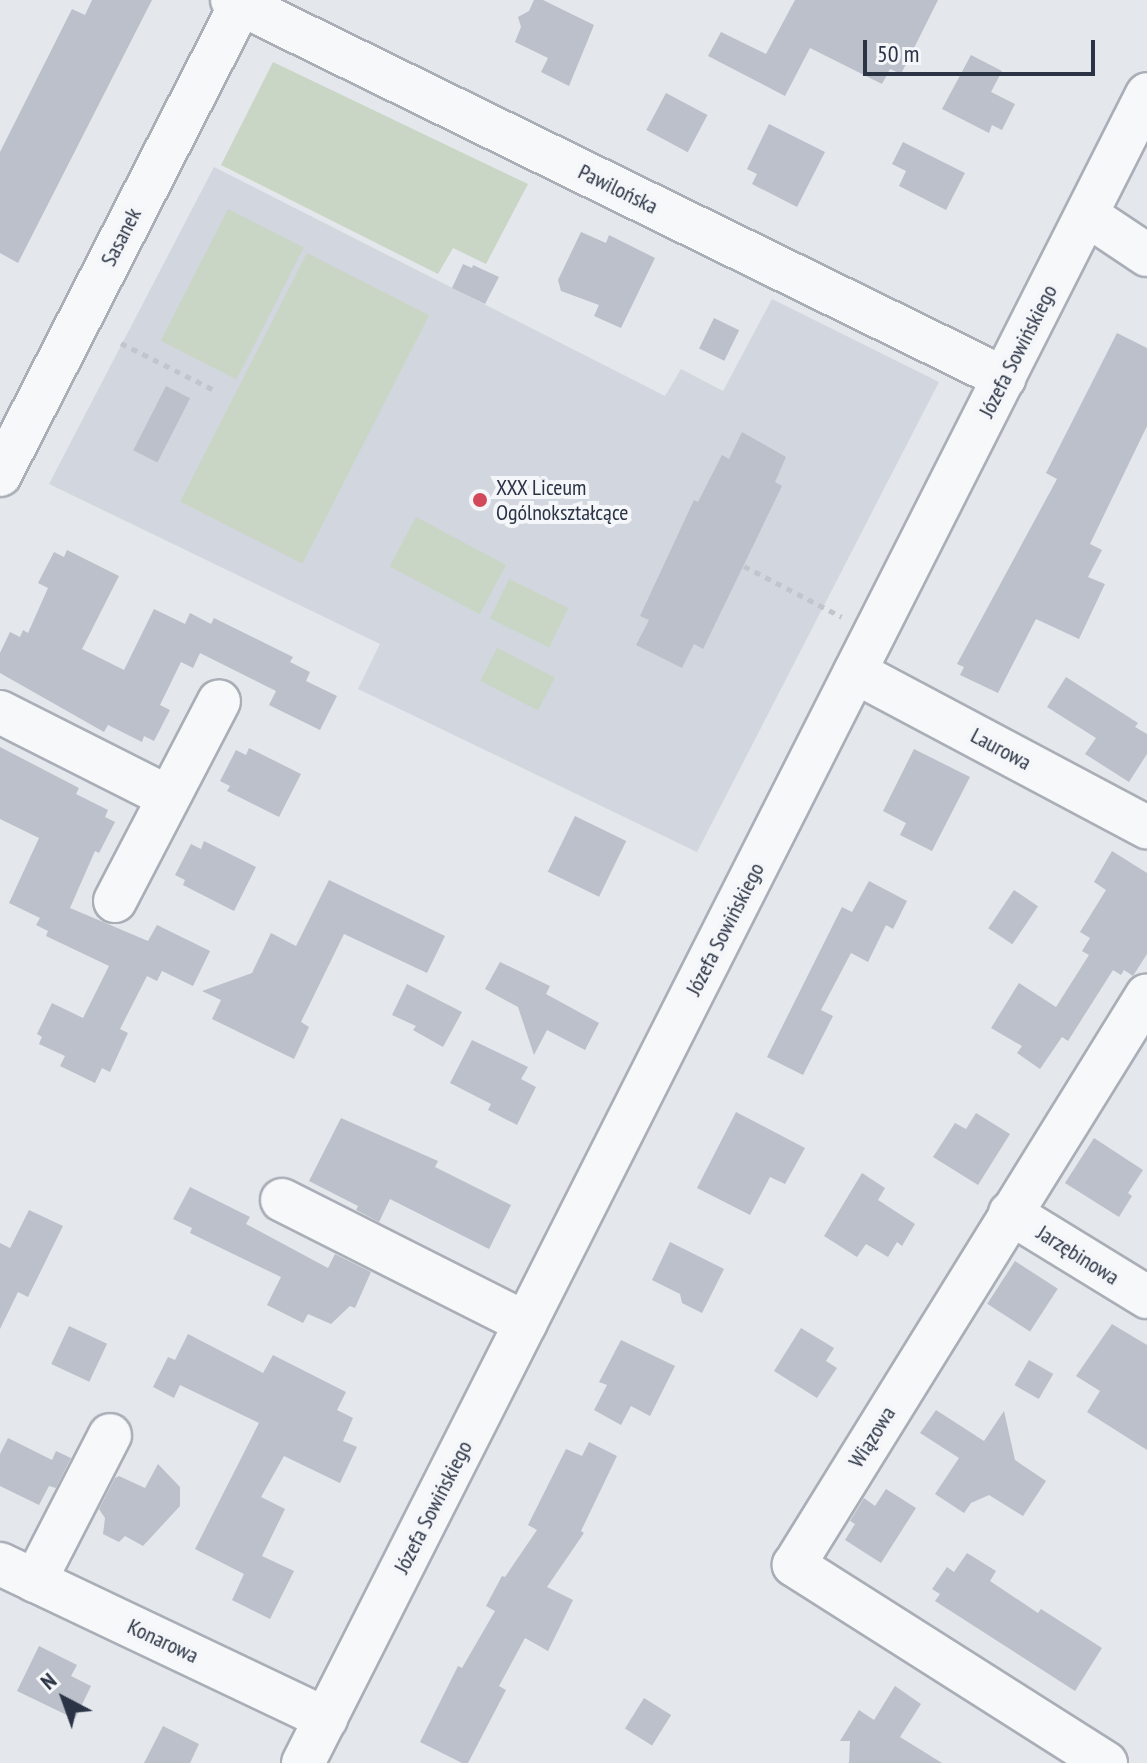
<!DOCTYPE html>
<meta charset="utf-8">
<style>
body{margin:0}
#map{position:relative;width:1147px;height:1763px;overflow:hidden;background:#e4e7ec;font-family:"PT Sans Narrow",sans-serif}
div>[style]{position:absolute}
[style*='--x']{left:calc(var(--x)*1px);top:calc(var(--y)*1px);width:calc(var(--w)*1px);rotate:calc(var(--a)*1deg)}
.built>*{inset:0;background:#d2d6de}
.green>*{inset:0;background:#c9d6c5;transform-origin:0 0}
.building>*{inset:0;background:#bbc0ca;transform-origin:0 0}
.path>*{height:5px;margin-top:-2.5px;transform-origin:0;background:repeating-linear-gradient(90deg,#c2c5cb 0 6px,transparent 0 12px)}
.roads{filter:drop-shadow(2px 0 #a9aeb7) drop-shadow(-2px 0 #a9aeb7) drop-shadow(0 2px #a9aeb7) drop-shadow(0 -2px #a9aeb7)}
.minor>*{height:42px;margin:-21px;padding:0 21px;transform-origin:21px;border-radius:21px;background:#f7f8fa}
.dots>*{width:22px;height:22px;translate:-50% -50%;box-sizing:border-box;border:4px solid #f4f6f9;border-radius:50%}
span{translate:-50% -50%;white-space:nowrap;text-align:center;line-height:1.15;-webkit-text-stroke:8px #f4f6f9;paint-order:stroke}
.street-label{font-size:22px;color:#2b3445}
.poi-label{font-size:22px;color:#2b3445}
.left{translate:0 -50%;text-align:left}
.north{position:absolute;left:24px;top:1659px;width:80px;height:80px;-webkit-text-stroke:6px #f4f6f9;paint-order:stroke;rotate:319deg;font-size:22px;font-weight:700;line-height:32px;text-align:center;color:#2b3445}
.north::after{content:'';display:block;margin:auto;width:28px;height:36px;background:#2b3445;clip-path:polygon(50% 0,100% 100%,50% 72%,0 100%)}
.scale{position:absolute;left:863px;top:40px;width:232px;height:36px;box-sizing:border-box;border:4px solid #2b3445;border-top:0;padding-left:10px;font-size:24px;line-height:28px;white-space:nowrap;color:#2b3445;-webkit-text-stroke:6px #f4f6f9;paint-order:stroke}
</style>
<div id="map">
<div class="built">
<div style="clip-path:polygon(214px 167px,665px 396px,681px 369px,723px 391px,772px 299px,939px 382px,697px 852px,358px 689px,380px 644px,49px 484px)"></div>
</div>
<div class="green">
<div style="clip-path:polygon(273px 62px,528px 184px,486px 264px,453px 248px,438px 274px,221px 165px)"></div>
<div style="left:228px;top:209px;width:85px;height:148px;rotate:27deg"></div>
<div style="left:307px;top:253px;width:137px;height:279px;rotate:27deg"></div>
<div style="left:416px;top:517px;width:102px;height:56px;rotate:28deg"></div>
<div style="left:509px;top:579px;width:66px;height:44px;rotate:26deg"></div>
<div style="left:497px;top:648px;width:65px;height:37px;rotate:27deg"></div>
</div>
<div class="building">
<div style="clip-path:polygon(92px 0,152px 0,18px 263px,0 253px,0 152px,72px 9px,85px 15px)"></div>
<div style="clip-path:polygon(534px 0,543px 0,594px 25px,569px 86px,541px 72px,548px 58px,515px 42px,521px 27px,518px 17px,529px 11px)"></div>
<div style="clip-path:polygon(795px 0,938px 0,901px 74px,890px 69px,882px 84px,810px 48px,785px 96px,708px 56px,721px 32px,766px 54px)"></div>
<div style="clip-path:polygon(971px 55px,1002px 71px,991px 92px,1015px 104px,1002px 130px,992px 125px,989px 133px,942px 109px)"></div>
<div style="left:666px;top:93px;width:47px;height:42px;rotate:28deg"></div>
<div style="clip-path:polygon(769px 124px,825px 152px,797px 207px,752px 184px,757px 174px,747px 169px)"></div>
<div style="clip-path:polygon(903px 142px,965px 173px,946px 210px,899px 186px,906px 171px,892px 164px)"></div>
<div style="clip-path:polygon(581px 232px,606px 243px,609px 235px,655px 258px,621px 328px,594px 316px,599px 305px,561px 291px,558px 280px)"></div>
<div style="clip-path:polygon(463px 264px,472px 268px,473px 265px,499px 277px,485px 304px,452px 288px)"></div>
<div style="left:714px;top:318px;width:28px;height:34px;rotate:26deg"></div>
<div style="clip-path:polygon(1117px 333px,1147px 348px,1147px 426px,1090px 544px,1102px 550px,1088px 577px,1105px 584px,1079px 639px,1036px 619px,998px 693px,960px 675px,964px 667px,957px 664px,1057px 479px,1046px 473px)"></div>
<div style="left:166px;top:386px;width:27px;height:72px;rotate:27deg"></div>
<div style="clip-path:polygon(742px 432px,786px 457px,775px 482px,782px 486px,703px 649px,694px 644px,682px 668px,636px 645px,649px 620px,640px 616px,694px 500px,698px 502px,722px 455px,729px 459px)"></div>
<div style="clip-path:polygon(67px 550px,119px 576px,82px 649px,124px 670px,154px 609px,185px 624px,190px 613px,211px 624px,214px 618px,293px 657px,290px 662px,310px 672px,306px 681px,337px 696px,320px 730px,269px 705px,276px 691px,200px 653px,193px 668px,181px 662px,160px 705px,170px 710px,154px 741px,144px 736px,142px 742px,108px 725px,104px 732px,0 673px,0 653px,10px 632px,20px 637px,23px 630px,28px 633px,48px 588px,38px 583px,54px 552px,64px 557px)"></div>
<div style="clip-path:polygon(1066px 677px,1138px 723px,1135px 727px,1147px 734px,1147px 754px,1129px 782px,1085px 754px,1096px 738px,1047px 707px)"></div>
<div style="clip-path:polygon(0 747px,79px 788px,76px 794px,108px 810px,105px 817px,115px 822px,99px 853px,95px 851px,70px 908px,148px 941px,157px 925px,210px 951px,193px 986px,162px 971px,157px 981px,147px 976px,120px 1029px,128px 1033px,110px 1072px,102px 1068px,95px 1083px,60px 1066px,65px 1056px,39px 1044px,42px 1037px,37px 1034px,52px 1003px,83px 1018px,109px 966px,46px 936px,48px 931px,36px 925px,40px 918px,9px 903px,39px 838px,0 819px)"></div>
<div style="clip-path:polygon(249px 748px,301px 774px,279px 817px,227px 791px,230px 786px,220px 781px,236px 750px,246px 755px)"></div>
<div style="clip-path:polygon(914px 749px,970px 777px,932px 851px,900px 835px,906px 823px,883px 811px)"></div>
<div style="left:575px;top:816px;width:57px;height:62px;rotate:26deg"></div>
<div style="clip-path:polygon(204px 841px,256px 867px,234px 911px,183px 885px,185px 880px,175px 875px,191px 844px,201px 849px)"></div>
<div style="clip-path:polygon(1112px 851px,1147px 873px,1147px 954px,1133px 976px,1124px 970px,1121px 975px,1113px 970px,1068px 1041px,1062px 1037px,1040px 1069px,1017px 1053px,1022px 1046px,991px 1028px,1019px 983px,1056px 1007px,1089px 955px,1082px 951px,1090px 938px,1080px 932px,1106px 890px,1094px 882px)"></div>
<div style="clip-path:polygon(329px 880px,445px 936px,427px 973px,344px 934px,301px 1022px,309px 1027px,294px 1059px,212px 1019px,221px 1000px,202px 991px,252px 973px,271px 933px,296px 946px)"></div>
<div style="clip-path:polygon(869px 881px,907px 901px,893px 929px,886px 925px,868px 962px,851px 953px,821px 1010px,833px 1016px,803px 1075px,767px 1057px,842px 907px,852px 912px)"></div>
<div style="left:1014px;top:890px;width:29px;height:46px;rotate:34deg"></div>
<div style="clip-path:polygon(500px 962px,550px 986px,546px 994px,599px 1023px,585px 1050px,547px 1030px,534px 1055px,518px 1007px,485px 989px)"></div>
<div style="clip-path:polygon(407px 984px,462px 1012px,443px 1047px,413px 1030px,416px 1026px,392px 1015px)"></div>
<div style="clip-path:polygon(472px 1040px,528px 1067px,521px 1079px,536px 1087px,517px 1125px,488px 1110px,491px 1104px,450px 1083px)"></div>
<div style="clip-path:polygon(736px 1112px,805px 1148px,785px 1184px,770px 1177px,750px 1215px,697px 1188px)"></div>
<div style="clip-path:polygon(976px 1113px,1010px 1134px,978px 1185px,933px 1157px,955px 1123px,966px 1129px)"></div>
<div style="clip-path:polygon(341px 1118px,438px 1161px,435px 1167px,511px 1205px,489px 1249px,390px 1199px,379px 1222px,356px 1210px,358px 1206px,309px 1181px)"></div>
<div style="clip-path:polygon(1094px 1138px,1143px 1170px,1128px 1193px,1132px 1196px,1119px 1217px,1065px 1183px)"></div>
<div style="clip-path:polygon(862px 1173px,885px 1188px,878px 1200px,915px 1224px,902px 1246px,897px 1242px,888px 1257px,866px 1244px,857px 1257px,824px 1236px)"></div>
<div style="clip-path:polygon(190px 1187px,250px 1217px,246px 1224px,328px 1268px,335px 1254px,371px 1272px,355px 1308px,350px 1306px,331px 1324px,308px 1314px,303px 1323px,267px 1305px,281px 1277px,190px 1233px,192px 1228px,173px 1219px)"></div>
<div style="clip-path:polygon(29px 1210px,63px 1226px,28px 1297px,18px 1292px,0 1329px,0 1243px,10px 1248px)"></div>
<div style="clip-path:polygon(670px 1242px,724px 1269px,702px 1313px,682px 1303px,680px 1294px,652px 1280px)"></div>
<div style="left:1015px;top:1261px;width:51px;height:51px;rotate:33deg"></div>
<div style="clip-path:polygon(1112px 1324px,1147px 1345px,1147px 1450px,1087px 1412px,1100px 1391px,1076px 1376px)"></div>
<div style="left:69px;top:1326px;width:42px;height:42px;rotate:25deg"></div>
<div style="clip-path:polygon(801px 1328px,834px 1348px,826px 1361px,837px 1368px,817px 1398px,774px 1371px)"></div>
<div style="clip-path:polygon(188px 1334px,263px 1373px,273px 1355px,346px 1392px,337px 1410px,353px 1418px,343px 1441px,357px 1447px,340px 1483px,284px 1456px,261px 1497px,285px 1509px,262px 1556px,294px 1571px,270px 1619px,232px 1600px,244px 1574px,195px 1549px,259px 1423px,180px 1385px,174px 1398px,153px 1387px,168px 1357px,175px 1360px)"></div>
<div style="clip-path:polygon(621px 1340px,675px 1366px,650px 1416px,631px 1406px,621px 1425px,594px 1410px,607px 1385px,599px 1382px)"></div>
<div style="left:1029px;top:1360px;width:28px;height:29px;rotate:30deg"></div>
<div style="clip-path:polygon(936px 1410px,984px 1441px,1004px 1411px,1015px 1460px,1046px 1481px,1023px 1516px,989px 1495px,971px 1503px,964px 1513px,935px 1494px,959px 1458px,920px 1433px)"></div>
<div style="clip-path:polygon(8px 1438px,52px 1460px,56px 1451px,71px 1458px,56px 1488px,49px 1486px,39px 1505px,0 1486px,0 1454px)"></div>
<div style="clip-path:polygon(589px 1442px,617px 1456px,581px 1531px,584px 1533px,547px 1587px,573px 1600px,548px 1651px,525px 1638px,499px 1686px,506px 1690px,468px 1763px,462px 1763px,420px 1742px,458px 1666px,462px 1668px,495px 1611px,486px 1606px,502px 1576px,505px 1577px,537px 1530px,528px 1525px,566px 1449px,582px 1456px)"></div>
<div style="clip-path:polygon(158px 1464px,180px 1487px,180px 1506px,143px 1546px,125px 1536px,119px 1542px,103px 1534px,105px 1518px,99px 1509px,115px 1478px,119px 1476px,145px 1488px)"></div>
<div style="clip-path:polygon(886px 1489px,916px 1508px,881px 1563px,845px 1540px,855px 1524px,850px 1521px,864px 1498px,875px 1506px)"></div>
<div style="clip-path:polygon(967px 1553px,996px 1571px,990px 1581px,1038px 1613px,1041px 1609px,1102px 1648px,1075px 1691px,935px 1601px,940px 1594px,932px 1589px,947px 1567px,954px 1572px)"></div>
<div style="clip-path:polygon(39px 1646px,77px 1665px,71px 1676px,91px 1686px,75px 1719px,17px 1691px)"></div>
<div style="clip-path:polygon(895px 1686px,921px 1704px,900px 1737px,942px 1763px,849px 1763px,850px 1741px,840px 1741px,859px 1710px,874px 1720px)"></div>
<div style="left:644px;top:1698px;width:32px;height:36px;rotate:32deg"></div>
<div style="clip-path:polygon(163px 1726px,199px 1744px,190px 1763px,144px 1763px)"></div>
</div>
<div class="path">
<div style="--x:121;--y:343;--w:106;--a:26.8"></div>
<div style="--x:744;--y:566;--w:110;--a:27.5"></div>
</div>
<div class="roads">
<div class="minor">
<div style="--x:232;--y:0;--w:860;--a:26.09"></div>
<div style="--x:1087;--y:215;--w:72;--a:33.7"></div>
<div style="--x:0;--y:475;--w:534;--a:-62.91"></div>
<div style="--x:855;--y:672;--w:331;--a:28"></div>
<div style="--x:0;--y:712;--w:188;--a:26.8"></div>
<div style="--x:115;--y:901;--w:225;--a:-62.5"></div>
<div style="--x:282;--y:1200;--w:273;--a:26.8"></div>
<div style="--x:1010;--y:1213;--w:161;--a:31.5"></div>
<div style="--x:0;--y:1564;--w:361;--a:25.4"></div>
<div style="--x:35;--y:1581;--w:164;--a:-62.8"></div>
<div style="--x:303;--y:1763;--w:1870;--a:-63.17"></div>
<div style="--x:1106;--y:1763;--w:370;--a:-147.6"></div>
<div style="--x:794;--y:1565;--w:670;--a:-58.23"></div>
</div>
</div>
<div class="dots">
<div style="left:480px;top:500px;background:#d1495b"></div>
</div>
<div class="street-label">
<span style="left:618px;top:189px;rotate:26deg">Pawilońska</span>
<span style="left:121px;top:237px;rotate:-63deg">Sasanek</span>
<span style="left:1018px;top:351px;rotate:-63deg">Józefa Sowińskiego</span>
<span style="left:1001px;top:749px;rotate:28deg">Laurowa</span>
<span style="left:725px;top:929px;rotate:-63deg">Józefa Sowińskiego</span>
<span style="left:1078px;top:1255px;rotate:32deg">Jarzębinowa</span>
<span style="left:872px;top:1437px;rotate:-58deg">Wiązowa</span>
<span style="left:433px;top:1507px;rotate:-63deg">Józefa Sowińskiego</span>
<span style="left:163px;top:1641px;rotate:25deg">Konarowa</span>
</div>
<div class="poi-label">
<span class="left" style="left:496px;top:500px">XXX Liceum<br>Ogólnokształcące</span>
</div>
<div class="north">N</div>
<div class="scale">50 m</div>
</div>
